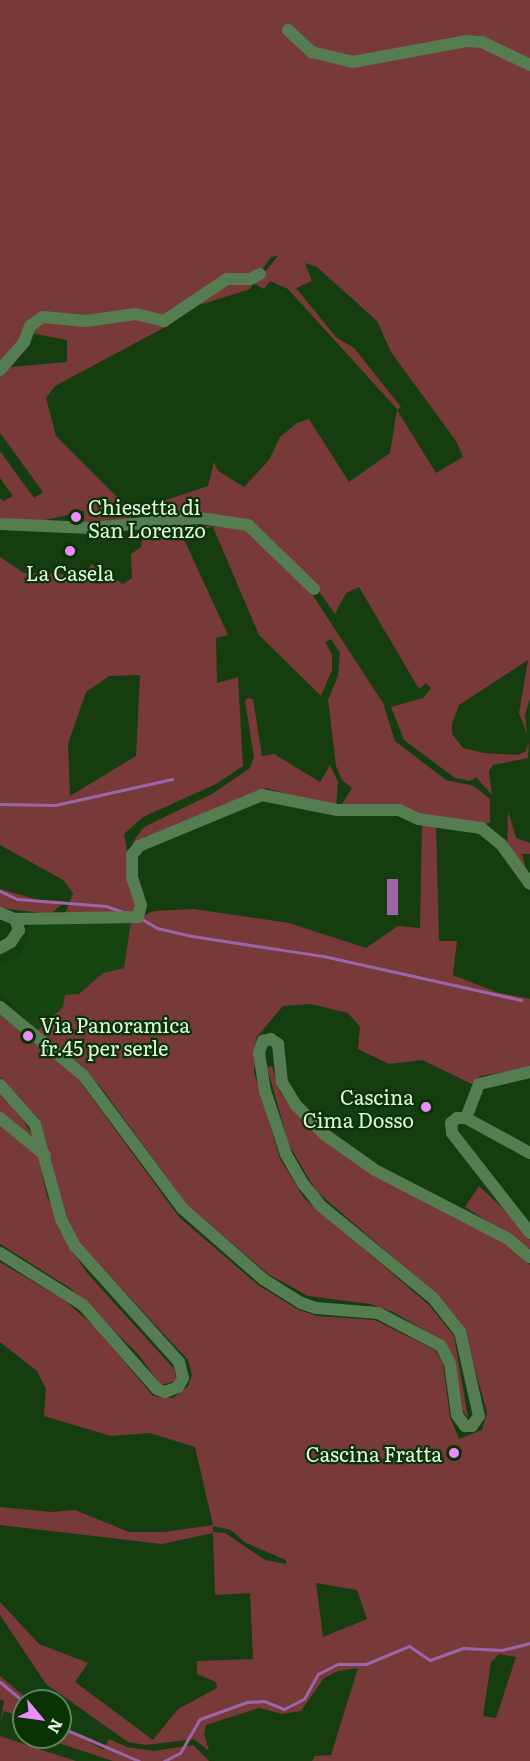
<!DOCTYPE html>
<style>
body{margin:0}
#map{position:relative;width:530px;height:1761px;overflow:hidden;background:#163d10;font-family:Literata,serif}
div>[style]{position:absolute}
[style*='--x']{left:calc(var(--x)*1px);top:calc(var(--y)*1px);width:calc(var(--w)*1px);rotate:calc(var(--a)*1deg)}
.built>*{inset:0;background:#174511}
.green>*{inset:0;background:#783939}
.water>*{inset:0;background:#9e64a8;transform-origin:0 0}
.stream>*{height:3px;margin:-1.5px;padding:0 1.5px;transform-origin:1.5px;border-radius:1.5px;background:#9e64a8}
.minor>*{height:12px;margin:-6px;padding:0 6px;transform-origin:6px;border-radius:6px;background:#567d51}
.dots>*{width:16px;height:16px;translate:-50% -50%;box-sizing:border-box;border:3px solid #0a3305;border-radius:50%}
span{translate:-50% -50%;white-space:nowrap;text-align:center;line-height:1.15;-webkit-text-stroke:4.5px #0a3305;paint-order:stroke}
.poi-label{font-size:20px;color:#e3f9df}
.left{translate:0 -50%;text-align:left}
.right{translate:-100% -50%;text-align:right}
.north{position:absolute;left:12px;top:1689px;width:60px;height:60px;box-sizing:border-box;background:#0a3305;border:2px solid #61825c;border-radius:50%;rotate:119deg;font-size:16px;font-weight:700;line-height:24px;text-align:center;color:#e3f9df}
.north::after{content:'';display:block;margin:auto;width:21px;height:27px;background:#eb8dfc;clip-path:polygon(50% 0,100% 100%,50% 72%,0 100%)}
</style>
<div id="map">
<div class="built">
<div style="clip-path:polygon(89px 921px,131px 921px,124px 968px,103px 973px,79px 994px,65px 996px,63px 1007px,37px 1031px,0 992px,0 965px,21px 955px,27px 943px,28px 924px)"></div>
</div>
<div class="green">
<div style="clip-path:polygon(evenodd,0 0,530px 0,530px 698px,525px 715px,527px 734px,519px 713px,528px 660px,459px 705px,452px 724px,452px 734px,463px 748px,484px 753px,518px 755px,526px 751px,529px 742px,528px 758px,493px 765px,489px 771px,492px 795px,476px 777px,470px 781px,455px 778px,404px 740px,391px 707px,423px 698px,431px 688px,426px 683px,419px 689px,359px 587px,346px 593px,335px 614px,318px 590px,253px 524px,194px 516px,150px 521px,160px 502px,208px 486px,214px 462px,218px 471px,244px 487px,269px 460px,280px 437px,297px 423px,309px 419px,349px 482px,390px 453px,397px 409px,288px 289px,270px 281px,264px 289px,253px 283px,250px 289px,200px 305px,225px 284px,253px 282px,260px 278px,278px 256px,271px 257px,261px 271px,253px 274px,225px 277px,175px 312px,169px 325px,55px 386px,46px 398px,56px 436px,135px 515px,123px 524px,84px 523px,84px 511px,41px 521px,0 518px,0 498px,3px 501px,13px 496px,0 478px,0 451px,34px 498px,43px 492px,0 433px,0 0,305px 263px,317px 267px,377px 321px,391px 352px,456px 441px,463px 457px,436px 473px,397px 410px,401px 407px,354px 348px,336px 337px,296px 288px,312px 281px,305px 263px,0 0,35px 318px,40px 320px,31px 333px,67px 340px,67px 362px,11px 367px,1px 362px,16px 349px,35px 318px)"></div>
<div style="clip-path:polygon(evenodd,177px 524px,247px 529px,310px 591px,383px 703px,395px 741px,446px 780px,474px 786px,490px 799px,490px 822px,485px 825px,342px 804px,352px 788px,342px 780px,336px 766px,328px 700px,338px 676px,340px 653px,331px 639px,325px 642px,332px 654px,332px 670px,321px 696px,259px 635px,213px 527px,181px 533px,228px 635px,216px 638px,217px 683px,238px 677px,243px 766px,216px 784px,143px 817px,124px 834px,137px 911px,65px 914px,73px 893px,63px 880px,0 845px,0 557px,24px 573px,86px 575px,91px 564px,123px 584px,132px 578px,131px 554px,141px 547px,143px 530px,177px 524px,140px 675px,136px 756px,70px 796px,68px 744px,86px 692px,109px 676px,140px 675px)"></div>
<div style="clip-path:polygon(248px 698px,253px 699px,262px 756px,274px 754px,320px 782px,330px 765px,338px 782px,336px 808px,266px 788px,150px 836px,132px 850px,133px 842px,144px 827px,212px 794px,250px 768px,254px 757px,245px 701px)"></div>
<div style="clip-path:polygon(508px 811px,516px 838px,530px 843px,530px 854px,522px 854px,527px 873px,507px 852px)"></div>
<div style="clip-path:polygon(422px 822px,436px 825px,439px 941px,457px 941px,453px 975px,496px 992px,530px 999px,530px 1068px,480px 1076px,472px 1084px,422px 1060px,389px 1064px,358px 1049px,360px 1027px,348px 1013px,311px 1004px,283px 1006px,256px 1038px,254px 1072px,280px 1159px,304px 1198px,429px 1305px,454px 1336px,468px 1418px,460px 1407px,446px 1343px,393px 1312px,370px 1304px,308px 1296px,268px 1274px,187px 1205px,103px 1090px,83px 1067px,37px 1031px,63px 1007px,65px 995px,79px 994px,103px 973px,124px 968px,131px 921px,154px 911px,194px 909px,289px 923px,366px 948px,398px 926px,420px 928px)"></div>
<div style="clip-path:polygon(0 889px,39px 900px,65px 901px,51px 914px,0 908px)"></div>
<div style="clip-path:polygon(evenodd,0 1015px,76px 1076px,179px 1217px,258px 1285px,299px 1310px,317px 1316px,375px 1320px,435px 1350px,443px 1363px,450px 1417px,459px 1439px,482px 1430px,487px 1413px,464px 1328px,437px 1295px,316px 1191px,289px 1145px,267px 1067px,272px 1066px,280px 1092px,292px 1109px,321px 1138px,515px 1249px,530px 1265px,530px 1761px,312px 1761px,315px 1756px,331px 1755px,358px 1668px,338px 1671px,324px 1678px,301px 1711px,282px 1714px,259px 1708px,206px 1725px,204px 1734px,209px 1751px,194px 1739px,146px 1745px,128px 1742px,46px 1684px,0 1615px,0 1602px,39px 1644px,88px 1663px,75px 1682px,153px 1740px,178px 1709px,217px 1688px,216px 1682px,197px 1674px,197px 1661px,253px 1659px,250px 1593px,215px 1595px,213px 1533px,162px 1544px,0 1525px,0 1507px,51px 1512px,75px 1510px,129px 1532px,164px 1532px,213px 1525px,195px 1447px,150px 1433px,111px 1436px,44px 1416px,46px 1389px,37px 1371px,0 1342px,0 1262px,64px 1300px,96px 1328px,153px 1396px,173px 1398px,188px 1386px,192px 1375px,188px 1360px,78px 1242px,66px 1217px,40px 1120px,0 1077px,0 1015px,213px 1526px,231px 1530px,246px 1543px,286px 1560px,286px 1564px,265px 1560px,225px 1533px,213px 1532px,213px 1526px,0 1015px,316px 1583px,357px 1590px,367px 1619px,323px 1637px,316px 1583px,0 1015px,499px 1654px,516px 1657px,496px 1718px,483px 1716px,491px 1662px,499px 1654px)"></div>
<div style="clip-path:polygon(0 1094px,22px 1118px,34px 1138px,0 1113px)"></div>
<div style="clip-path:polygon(0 1125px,38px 1155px,47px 1196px,69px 1247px,88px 1274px,175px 1370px,176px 1381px,161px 1385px,138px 1354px,70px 1288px,0 1244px)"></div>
<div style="clip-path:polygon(479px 1186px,512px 1217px,530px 1240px,530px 1249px,465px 1207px)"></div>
<div style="clip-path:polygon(0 1676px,30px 1701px,24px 1701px,24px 1718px,4px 1711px,0 1724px,4px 1701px,0 1699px)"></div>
<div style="clip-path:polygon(60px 1725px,104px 1750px,109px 1739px,127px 1747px,154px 1751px,193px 1745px,209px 1761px,113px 1761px,40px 1737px,60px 1737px)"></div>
<div style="clip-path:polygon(0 1736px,48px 1752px,76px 1761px,0 1761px)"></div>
</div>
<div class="water">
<div style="left:387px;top:879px;width:11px;height:36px"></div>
</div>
<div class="stream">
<div style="--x:0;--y:804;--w:55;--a:1"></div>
<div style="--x:55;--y:805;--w:120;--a:-12.5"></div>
<div style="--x:0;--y:891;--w:19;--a:25"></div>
<div style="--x:17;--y:899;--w:89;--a:4.5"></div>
<div style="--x:106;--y:906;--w:21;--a:19"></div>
<div style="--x:140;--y:918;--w:20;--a:30"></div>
<div style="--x:157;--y:928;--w:36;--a:13"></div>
<div style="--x:192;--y:936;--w:133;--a:8.7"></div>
<div style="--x:323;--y:956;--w:203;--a:12.5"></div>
<div style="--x:0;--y:1682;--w:31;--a:40"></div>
<div style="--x:60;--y:1727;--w:86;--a:23.3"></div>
<div style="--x:164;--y:1761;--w:18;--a:-27"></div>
<div style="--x:180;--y:1753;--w:39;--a:-60"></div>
<div style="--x:200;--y:1719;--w:50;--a:-19.9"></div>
<div style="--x:247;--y:1702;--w:17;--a:-3"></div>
<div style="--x:264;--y:1701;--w:22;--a:22"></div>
<div style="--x:284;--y:1709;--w:22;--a:-27"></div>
<div style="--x:304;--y:1699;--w:29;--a:-61"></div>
<div style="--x:318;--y:1674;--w:22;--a:-27"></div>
<div style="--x:338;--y:1664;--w:28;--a:0"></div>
<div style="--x:366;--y:1664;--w:47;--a:-22.7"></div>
<div style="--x:409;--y:1646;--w:25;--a:34"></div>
<div style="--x:430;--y:1660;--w:35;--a:-20"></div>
<div style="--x:463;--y:1648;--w:39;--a:3"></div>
<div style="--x:502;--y:1650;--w:29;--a:-14"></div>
</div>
<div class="minor">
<div style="--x:288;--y:30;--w:33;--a:43"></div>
<div style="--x:312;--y:52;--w:42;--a:13.7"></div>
<div style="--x:353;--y:62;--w:115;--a:-10.5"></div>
<div style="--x:466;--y:41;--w:16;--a:4"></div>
<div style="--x:482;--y:42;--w:53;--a:25.6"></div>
<div style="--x:0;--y:370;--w:37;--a:-49"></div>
<div style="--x:24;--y:342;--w:17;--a:-69"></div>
<div style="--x:30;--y:326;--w:16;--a:-35"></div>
<div style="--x:43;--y:317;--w:43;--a:5.3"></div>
<div style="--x:86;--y:321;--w:50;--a:-8"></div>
<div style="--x:136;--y:314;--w:29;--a:14"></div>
<div style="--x:164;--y:321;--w:76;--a:-33.7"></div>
<div style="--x:227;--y:279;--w:23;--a:0"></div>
<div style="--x:250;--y:279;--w:11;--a:-27"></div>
<div style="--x:0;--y:524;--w:90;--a:2.5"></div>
<div style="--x:90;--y:528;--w:110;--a:-5.2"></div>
<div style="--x:200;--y:518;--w:49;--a:8.3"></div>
<div style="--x:248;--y:525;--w:92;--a:44.1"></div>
<div style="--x:0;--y:913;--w:16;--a:22"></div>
<div style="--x:15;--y:919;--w:12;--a:70"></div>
<div style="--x:19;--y:930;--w:14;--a:124"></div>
<div style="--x:11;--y:942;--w:13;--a:151"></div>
<div style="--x:15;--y:919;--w:123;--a:-0.9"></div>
<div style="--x:138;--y:917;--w:12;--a:-76"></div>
<div style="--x:141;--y:905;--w:28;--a:-108"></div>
<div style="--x:132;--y:878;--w:23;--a:-90"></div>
<div style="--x:132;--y:855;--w:11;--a:-52"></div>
<div style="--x:139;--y:846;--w:133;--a:-22.5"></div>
<div style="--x:262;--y:795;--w:76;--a:11.3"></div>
<div style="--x:337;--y:810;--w:62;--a:0"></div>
<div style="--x:399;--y:810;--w:21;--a:25"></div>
<div style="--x:418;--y:819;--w:64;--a:8.1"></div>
<div style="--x:481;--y:828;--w:26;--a:39"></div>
<div style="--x:501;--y:844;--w:49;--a:54.1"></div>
<div style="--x:0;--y:1007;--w:107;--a:39.3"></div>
<div style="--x:83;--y:1075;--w:166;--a:53.3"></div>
<div style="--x:182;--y:1208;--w:108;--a:41.2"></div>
<div style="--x:263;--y:1279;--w:45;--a:32.3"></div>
<div style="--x:301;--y:1303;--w:16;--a:18"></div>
<div style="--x:316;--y:1308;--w:62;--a:4.6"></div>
<div style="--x:378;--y:1313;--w:71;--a:27.6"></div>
<div style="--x:441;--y:1346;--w:20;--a:63"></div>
<div style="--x:450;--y:1364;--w:51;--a:82.2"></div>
<div style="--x:457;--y:1415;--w:14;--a:54"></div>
<div style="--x:465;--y:1426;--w:7;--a:0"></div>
<div style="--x:472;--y:1426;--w:12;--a:-55"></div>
<div style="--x:479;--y:1416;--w:86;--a:-102.7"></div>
<div style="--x:460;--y:1332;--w:43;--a:-128.5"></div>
<div style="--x:433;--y:1298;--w:145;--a:-140.6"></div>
<div style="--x:321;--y:1206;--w:28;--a:-129"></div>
<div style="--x:303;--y:1184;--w:34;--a:-120"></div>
<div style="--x:286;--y:1154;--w:66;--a:-108.4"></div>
<div style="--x:265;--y:1091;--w:38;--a:-99"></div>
<div style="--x:259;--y:1053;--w:13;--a:-72"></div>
<div style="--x:263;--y:1041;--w:8;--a:-14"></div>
<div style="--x:271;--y:1039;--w:9;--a:36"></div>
<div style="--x:278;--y:1044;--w:38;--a:84"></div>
<div style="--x:282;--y:1082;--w:27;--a:59"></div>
<div style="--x:296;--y:1105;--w:40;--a:46"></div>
<div style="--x:324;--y:1134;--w:62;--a:35.2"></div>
<div style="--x:375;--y:1170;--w:148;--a:27.3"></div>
<div style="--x:507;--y:1238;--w:30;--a:40"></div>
<div style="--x:0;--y:1085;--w:52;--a:48.1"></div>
<div style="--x:35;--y:1124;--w:98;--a:74.7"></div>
<div style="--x:61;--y:1219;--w:29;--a:63"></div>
<div style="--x:74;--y:1245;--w:157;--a:48.1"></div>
<div style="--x:179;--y:1362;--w:16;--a:76"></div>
<div style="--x:183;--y:1378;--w:10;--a:119"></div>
<div style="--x:178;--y:1387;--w:14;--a:159"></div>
<div style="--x:165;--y:1392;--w:9;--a:-159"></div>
<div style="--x:157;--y:1389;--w:112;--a:-131.4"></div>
<div style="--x:83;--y:1305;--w:98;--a:-147.9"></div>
<div style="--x:0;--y:1118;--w:58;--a:39.4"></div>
<div style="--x:466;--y:1118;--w:36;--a:-69"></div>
<div style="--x:479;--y:1084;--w:52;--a:-13.2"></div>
<div style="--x:530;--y:1153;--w:73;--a:-151.3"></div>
<div style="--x:466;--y:1118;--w:9;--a:180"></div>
<div style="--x:457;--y:1118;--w:8;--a:140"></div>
<div style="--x:451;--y:1123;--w:10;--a:84"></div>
<div style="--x:452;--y:1133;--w:127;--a:52"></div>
</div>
<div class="dots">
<div style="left:76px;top:517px;background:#eb8dfc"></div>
<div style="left:70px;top:551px;background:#eb8dfc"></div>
<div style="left:28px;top:1036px;background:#eb8dfc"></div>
<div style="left:426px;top:1107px;background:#eb8dfc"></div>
<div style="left:454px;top:1453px;background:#eb8dfc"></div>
</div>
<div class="poi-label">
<span class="left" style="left:88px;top:518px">Chiesetta di<br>San Lorenzo</span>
<span style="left:70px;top:572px">La Casela</span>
<span class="left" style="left:40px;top:1036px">Via Panoramica<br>fr.45 per serle</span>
<span class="right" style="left:414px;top:1108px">Cascina<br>Cima Dosso</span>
<span class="right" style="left:442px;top:1453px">Cascina Fratta</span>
</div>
<div class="north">N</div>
</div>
